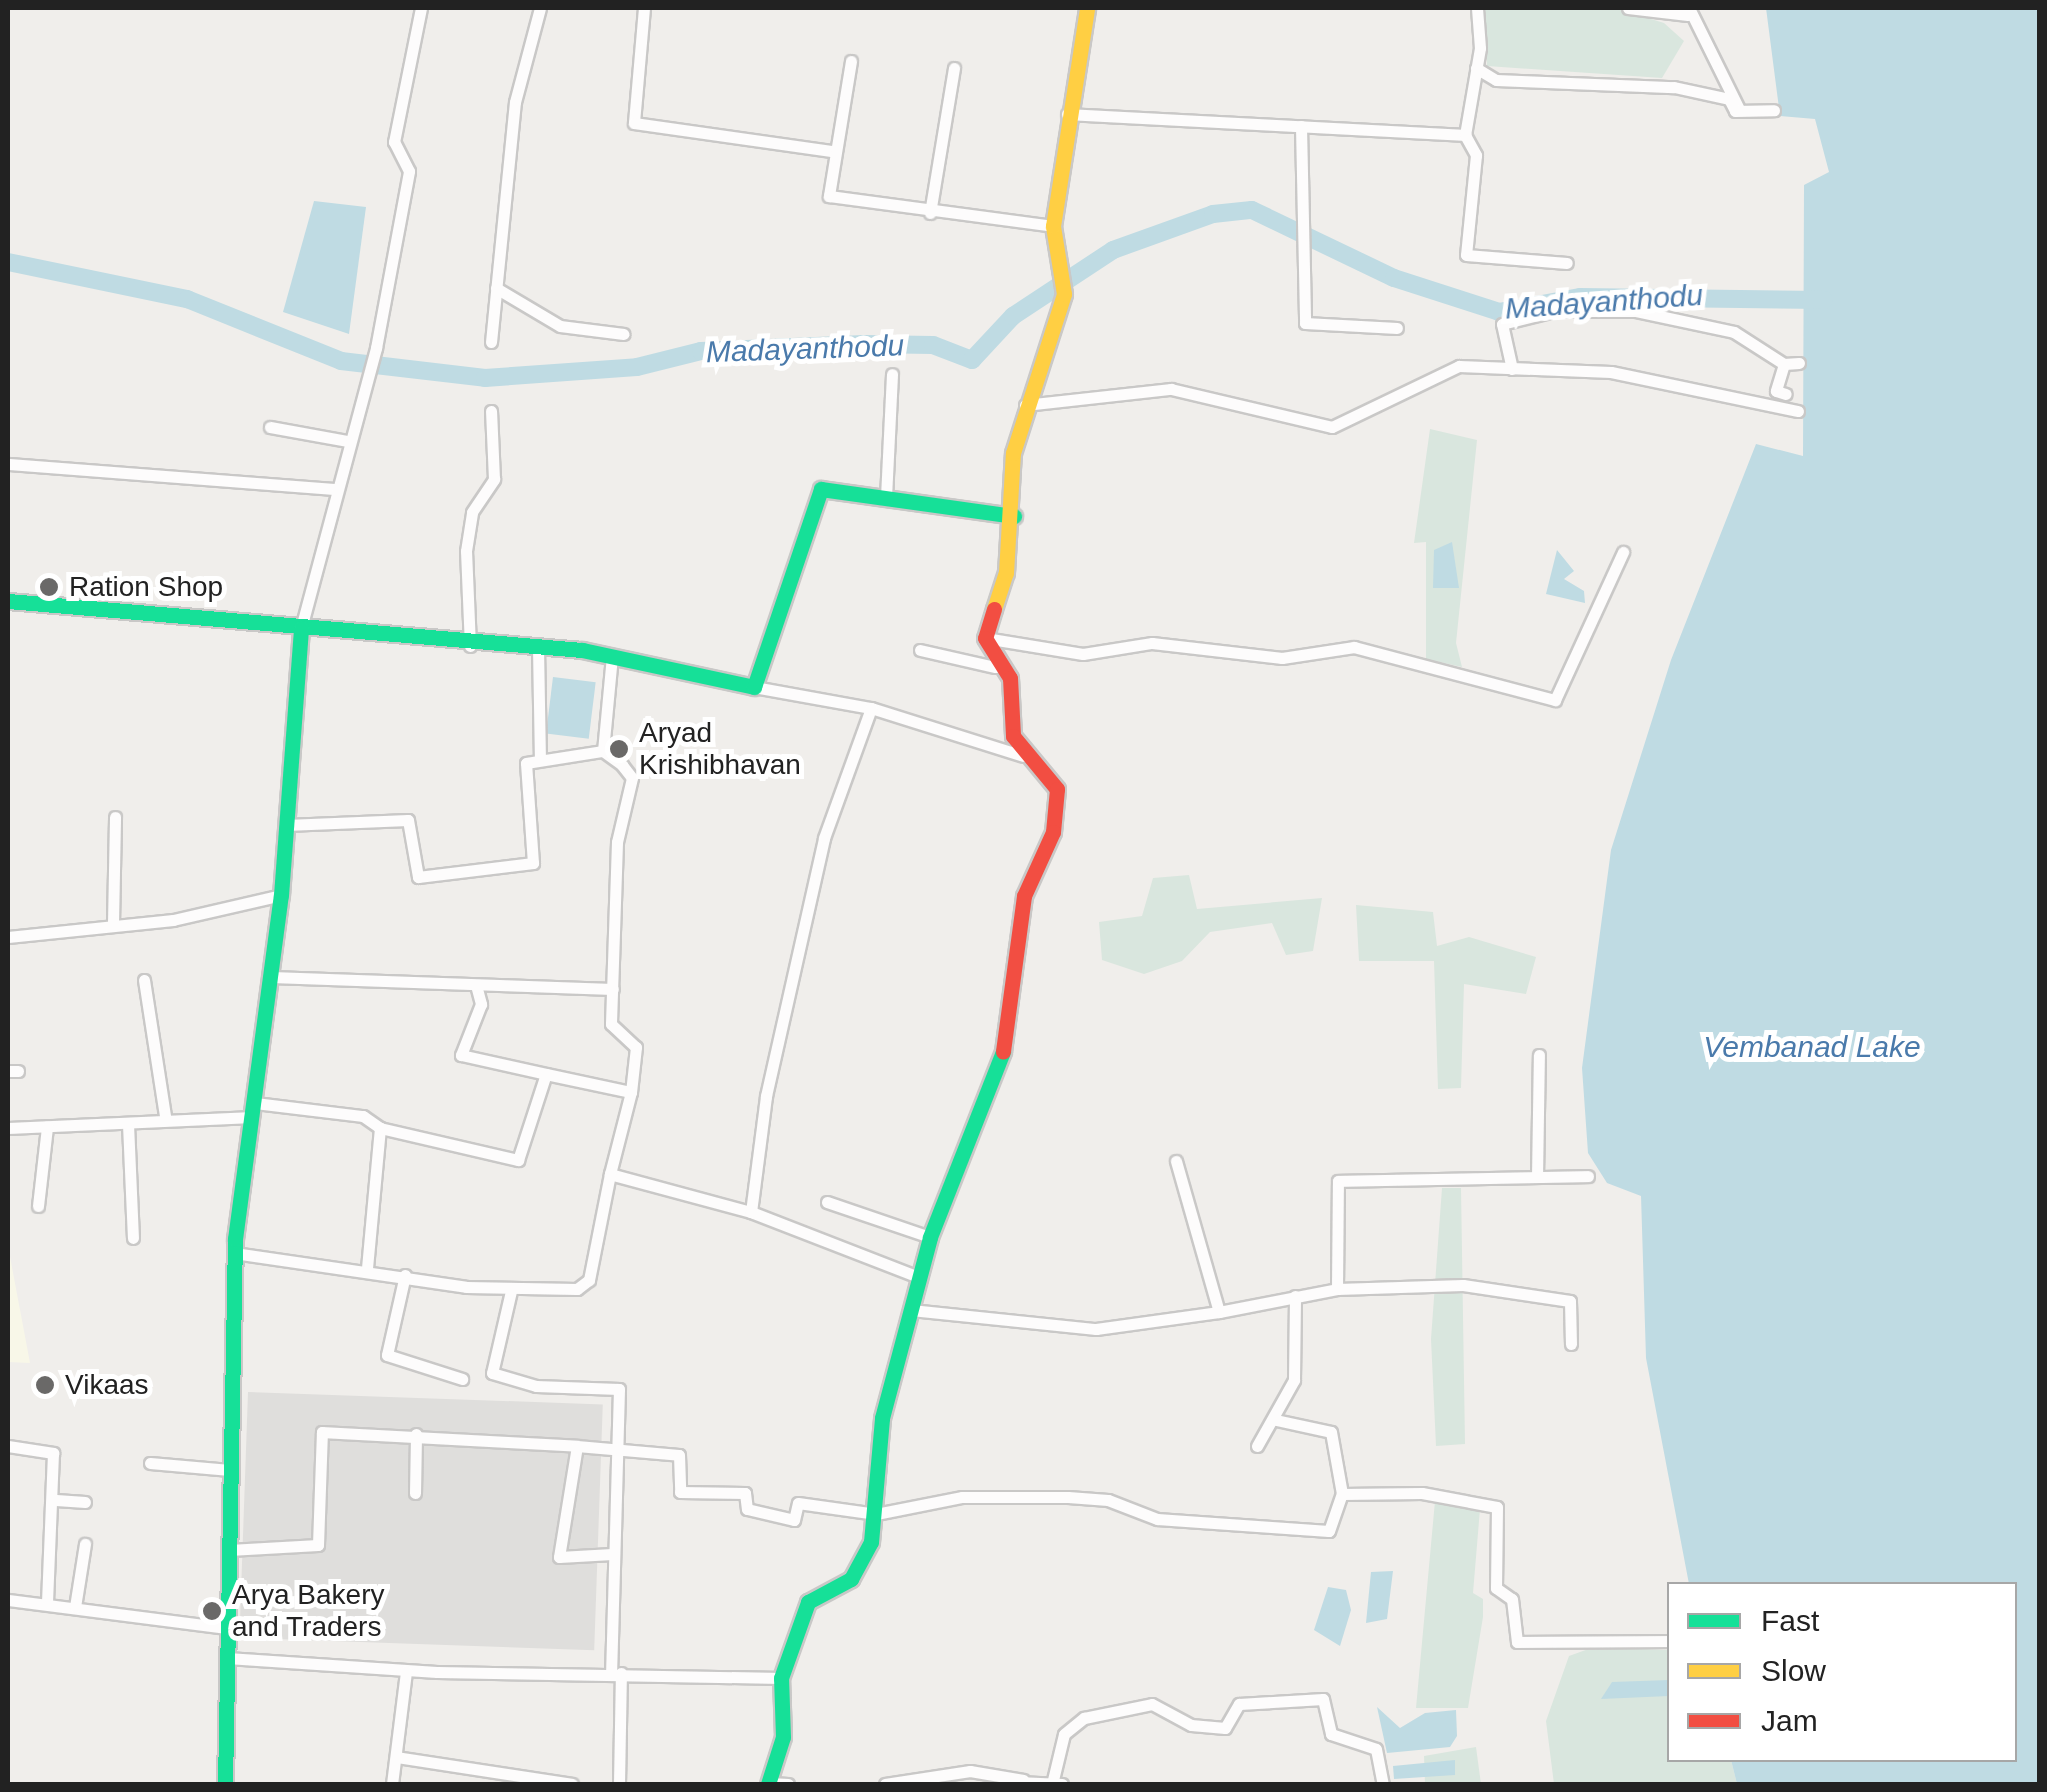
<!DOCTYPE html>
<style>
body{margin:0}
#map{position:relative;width:2047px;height:1792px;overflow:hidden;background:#f0eeeb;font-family:Helvetica,sans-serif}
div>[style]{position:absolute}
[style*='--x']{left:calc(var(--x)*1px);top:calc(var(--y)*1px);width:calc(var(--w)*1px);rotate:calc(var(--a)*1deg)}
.residential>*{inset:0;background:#dfdedc;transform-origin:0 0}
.education>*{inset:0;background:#f8f7e8}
.wetland>*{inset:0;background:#d9e6de}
.water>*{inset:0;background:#bfdbe3;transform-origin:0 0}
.river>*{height:18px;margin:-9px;padding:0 9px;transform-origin:9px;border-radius:9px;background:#bfdbe3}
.roads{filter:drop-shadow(2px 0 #c9c8c7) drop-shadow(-2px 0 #c9c8c7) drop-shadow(0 2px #c9c8c7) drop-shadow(0 -2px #c9c8c7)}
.street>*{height:11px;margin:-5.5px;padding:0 5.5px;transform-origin:5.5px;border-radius:5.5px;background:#fdfcfc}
.fast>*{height:15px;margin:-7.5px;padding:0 7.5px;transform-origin:7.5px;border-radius:7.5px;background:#16e098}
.slow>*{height:15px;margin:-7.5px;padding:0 7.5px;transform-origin:7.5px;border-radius:7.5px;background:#ffcf43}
.jam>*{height:15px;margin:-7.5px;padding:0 7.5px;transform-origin:7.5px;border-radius:7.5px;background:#f24e42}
.dots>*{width:28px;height:28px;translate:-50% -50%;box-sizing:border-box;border:5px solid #fff;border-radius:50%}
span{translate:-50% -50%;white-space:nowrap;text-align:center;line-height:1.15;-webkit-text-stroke:10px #fff;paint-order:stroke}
.poi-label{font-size:28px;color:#222}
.left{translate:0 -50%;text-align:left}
.water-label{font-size:30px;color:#4a7aab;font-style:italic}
.frame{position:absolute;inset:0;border:10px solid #222;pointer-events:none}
.legend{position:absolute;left:1667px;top:1582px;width:350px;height:180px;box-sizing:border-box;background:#fff;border:2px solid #a7a7a7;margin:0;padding:12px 18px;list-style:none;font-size:30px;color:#222}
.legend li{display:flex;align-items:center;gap:20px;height:50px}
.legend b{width:50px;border:2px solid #a7a7a7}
</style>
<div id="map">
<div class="residential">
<div style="left:248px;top:1392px;width:355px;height:246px;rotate:2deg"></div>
</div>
<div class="education">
<div style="clip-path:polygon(8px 1246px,30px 1363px,8px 1362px)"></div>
</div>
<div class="wetland">
<div style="clip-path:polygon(1485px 8px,1615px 8px,1664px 23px,1684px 41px,1662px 78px,1487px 66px)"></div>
<div style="clip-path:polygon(1430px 429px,1477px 440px,1456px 643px,1462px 667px,1426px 659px,1426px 542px,1414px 543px)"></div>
<div style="clip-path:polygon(1189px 875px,1197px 909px,1322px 898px,1313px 951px,1286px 955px,1272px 923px,1210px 932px,1182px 961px,1144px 974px,1102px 960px,1099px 922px,1142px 916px,1153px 878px)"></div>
<div style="clip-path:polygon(1356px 905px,1433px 912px,1437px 946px,1469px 937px,1536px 957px,1526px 994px,1464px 984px,1461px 1088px,1438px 1089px,1434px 961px,1359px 961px)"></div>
<div style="clip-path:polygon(1442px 1188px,1461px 1188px,1465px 1444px,1436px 1446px,1431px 1339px)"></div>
<div style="clip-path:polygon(1435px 1501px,1480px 1509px,1473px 1593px,1483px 1599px,1483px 1617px,1468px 1708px,1416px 1708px)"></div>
<div style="clip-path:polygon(1594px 1647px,1669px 1650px,1670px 1760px,1731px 1760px,1737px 1784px,1554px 1784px,1546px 1721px,1569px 1656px)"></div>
<div style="clip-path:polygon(1476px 1747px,1481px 1784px,1425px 1784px,1424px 1756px)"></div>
</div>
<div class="water">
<div style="clip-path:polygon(1766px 8px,2039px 8px,2039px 1784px,1737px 1784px,1731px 1760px,2014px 1760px,2014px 1584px,1689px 1584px,1646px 1358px,1641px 1196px,1607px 1183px,1588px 1153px,1582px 1068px,1611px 850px,1671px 660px,1756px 444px,1803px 456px,1804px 185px,1829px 172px,1815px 119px,1780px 116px)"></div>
<div style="clip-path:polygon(314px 201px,366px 207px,349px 334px,283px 312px)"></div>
<div style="clip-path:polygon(1452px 542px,1459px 588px,1433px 588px,1434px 550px)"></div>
<div style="clip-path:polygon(1557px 550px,1574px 571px,1564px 579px,1584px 591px,1585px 603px,1546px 594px)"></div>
<div style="left:553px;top:677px;width:43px;height:57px;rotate:7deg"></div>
<div style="clip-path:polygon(1393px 1571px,1387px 1619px,1366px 1623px,1371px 1572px)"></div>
<div style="clip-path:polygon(1328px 1587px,1346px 1590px,1351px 1610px,1340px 1646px,1314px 1630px)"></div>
<div style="clip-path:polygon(1669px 1680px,1669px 1696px,1601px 1699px,1612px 1682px)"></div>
<div style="clip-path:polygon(1377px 1707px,1400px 1728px,1425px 1713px,1456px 1710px,1457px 1736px,1450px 1747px,1387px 1753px)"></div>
<div style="clip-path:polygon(1455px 1760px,1455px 1775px,1394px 1779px,1393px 1766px)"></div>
</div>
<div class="river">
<div style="--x:8;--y:262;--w:183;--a:11.7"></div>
<div style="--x:187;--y:299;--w:166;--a:21.9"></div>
<div style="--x:341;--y:361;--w:145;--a:6.7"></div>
<div style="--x:485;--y:378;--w:152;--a:-4.1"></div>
<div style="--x:637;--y:367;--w:66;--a:-14"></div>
<div style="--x:701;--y:351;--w:163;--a:-2.5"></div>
<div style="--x:864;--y:344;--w:69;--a:0.8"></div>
<div style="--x:933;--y:345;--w:42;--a:21"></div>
<div style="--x:972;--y:360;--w:60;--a:-47"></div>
<div style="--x:1013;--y:316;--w:120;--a:-33.4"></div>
<div style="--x:1113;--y:250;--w:106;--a:-19.8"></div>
<div style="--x:1213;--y:214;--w:39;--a:-6"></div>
<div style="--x:1252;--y:210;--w:157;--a:25.6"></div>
<div style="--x:1394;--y:278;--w:110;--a:17.9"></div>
<div style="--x:1499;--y:312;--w:82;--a:-10.5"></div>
<div style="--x:1580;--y:297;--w:244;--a:0.7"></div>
</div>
<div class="roads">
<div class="street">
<div style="--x:644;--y:8;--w:115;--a:95"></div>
<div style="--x:634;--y:123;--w:199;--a:8.1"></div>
<div style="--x:1628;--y:8;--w:60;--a:6.7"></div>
<div style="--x:1689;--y:8;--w:113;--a:63.7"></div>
<div style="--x:851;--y:61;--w:137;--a:99.3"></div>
<div style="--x:829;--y:196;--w:226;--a:7.6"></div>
<div style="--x:1476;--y:68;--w:23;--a:31"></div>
<div style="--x:1496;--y:80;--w:178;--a:2.3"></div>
<div style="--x:1674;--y:87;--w:56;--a:12.3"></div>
<div style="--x:1729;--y:99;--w:13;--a:63"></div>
<div style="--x:1735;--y:111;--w:39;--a:-1"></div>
<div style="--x:1067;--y:114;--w:399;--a:3"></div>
<div style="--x:1465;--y:135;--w:88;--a:-80.2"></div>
<div style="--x:1480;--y:48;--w:40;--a:-94.3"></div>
<div style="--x:1301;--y:126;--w:197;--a:88.8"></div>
<div style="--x:1305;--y:323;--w:92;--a:3.1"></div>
<div style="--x:1465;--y:135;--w:23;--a:61"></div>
<div style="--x:1476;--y:155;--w:100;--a:95.7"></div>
<div style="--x:1466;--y:255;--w:101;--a:4.5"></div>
<div style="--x:930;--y:213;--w:147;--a:-80.6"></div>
<div style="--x:496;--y:288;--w:74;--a:30.7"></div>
<div style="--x:560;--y:326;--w:64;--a:7.2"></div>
<div style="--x:491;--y:342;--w:241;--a:-84.3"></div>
<div style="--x:515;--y:102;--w:97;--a:-75.1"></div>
<div style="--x:1784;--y:364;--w:28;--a:107"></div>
<div style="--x:1776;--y:391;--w:10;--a:17"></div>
<div style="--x:1512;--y:369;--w:46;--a:-102.5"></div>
<div style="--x:1502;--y:324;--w:54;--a:-14"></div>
<div style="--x:1554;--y:311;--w:82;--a:0"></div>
<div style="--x:1636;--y:311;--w:100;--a:12.1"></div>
<div style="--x:1734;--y:332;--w:59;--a:32.6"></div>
<div style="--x:1784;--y:364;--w:15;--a:-4"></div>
<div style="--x:1025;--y:405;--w:147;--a:-6.3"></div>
<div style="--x:1171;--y:389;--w:165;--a:13.3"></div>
<div style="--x:1332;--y:427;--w:141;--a:-25.7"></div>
<div style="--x:1459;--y:366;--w:152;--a:2.3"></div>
<div style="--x:1611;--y:372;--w:191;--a:11.8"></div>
<div style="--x:270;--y:427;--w:78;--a:10.3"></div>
<div style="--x:8;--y:464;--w:328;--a:4.4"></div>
<div style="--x:886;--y:497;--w:123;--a:-87.2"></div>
<div style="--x:301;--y:628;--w:290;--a:-75"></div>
<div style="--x:376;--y:348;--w:180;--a:-79.4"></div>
<div style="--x:409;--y:171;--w:33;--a:-117"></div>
<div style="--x:394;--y:142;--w:137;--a:-78.6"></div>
<div style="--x:985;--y:638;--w:99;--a:9.3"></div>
<div style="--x:1083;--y:654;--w:70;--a:-9.1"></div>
<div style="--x:1152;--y:643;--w:131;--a:6.6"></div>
<div style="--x:1282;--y:658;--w:73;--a:-8.7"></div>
<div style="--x:1354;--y:647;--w:208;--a:14.8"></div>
<div style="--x:1555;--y:700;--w:163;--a:-65.3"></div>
<div style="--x:470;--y:646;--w:95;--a:-92.4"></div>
<div style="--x:466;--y:551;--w:39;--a:-81"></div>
<div style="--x:472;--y:512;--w:40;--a:-56"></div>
<div style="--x:494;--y:479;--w:68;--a:-92.5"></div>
<div style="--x:538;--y:647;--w:110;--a:89"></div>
<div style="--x:920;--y:650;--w:77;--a:12.8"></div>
<div style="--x:754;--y:687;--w:119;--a:10.2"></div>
<div style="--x:871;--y:708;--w:159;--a:17.5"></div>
<div style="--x:603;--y:751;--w:96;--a:-84.6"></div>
<div style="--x:286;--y:825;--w:122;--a:-2.3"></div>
<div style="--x:408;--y:820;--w:58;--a:80"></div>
<div style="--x:418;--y:877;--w:116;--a:-6.9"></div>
<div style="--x:533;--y:863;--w:100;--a:-94"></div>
<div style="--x:526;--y:763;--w:78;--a:-8.9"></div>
<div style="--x:603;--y:751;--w:24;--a:36"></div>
<div style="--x:622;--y:765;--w:16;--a:52"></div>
<div style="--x:632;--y:778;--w:66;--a:103.2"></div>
<div style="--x:617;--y:842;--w:182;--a:91.9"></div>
<div style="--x:611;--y:1024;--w:34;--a:43"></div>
<div style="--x:636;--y:1047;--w:45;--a:96.3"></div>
<div style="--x:113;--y:923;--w:106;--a:-88.9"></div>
<div style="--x:8;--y:937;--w:166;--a:-5.9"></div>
<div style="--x:173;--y:920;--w:111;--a:-13"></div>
<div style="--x:271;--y:977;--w:342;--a:2"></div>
<div style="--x:144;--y:980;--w:138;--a:81.2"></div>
<div style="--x:476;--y:985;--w:20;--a:75"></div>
<div style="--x:481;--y:1004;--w:55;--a:111.4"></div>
<div style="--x:461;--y:1055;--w:87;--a:12.6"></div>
<div style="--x:8;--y:1071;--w:10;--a:0"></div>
<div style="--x:255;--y:1103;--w:109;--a:6.9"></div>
<div style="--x:363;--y:1116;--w:21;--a:35"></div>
<div style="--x:380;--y:1128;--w:142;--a:13.1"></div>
<div style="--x:518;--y:1160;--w:90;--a:-72"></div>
<div style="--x:546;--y:1074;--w:87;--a:12"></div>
<div style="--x:631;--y:1092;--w:85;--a:104.4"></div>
<div style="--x:610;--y:1174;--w:146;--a:15.1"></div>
<div style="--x:751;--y:1212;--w:180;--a:21.2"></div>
<div style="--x:128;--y:1124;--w:114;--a:87.5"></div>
<div style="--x:8;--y:1128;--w:245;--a:-2.6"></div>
<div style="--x:1176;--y:1161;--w:157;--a:74.1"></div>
<div style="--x:1537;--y:1177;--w:122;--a:-89.1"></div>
<div style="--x:827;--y:1202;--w:109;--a:18.8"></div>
<div style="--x:38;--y:1206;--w:80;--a:-83.5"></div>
<div style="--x:751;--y:1212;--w:117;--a:-82.6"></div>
<div style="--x:766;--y:1096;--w:264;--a:-77.3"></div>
<div style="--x:824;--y:838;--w:138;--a:-70.1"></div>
<div style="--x:234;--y:1253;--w:234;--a:8.3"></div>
<div style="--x:466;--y:1287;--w:111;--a:1"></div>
<div style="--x:577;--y:1289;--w:15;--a:-37"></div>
<div style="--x:589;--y:1280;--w:108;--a:-78.8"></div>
<div style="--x:367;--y:1268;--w:141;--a:-84.7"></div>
<div style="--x:405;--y:1275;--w:82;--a:102.7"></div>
<div style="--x:387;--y:1355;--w:79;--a:17.7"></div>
<div style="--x:1337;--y:1289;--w:126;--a:-1.8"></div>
<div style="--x:1463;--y:1285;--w:108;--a:8.5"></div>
<div style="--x:1570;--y:1301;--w:43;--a:88.7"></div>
<div style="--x:511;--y:1291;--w:84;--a:103"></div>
<div style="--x:492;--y:1373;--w:46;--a:16.5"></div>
<div style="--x:536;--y:1386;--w:83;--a:2.1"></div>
<div style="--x:619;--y:1389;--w:284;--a:91.6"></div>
<div style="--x:911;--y:1310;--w:186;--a:5.9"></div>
<div style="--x:1096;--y:1329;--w:124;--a:-7.9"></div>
<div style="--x:1219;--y:1312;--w:120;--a:-11"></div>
<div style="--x:1337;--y:1289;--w:108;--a:-89.5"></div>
<div style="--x:1338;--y:1181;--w:250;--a:-1.1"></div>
<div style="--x:1276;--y:1420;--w:56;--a:12.3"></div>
<div style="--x:1331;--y:1432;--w:63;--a:79.9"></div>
<div style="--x:8;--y:1446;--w:46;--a:8.8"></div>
<div style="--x:53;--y:1453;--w:150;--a:92.3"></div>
<div style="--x:1257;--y:1446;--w:76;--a:-60.7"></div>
<div style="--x:1294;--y:1380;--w:84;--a:-89.3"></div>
<div style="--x:150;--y:1463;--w:80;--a:5"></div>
<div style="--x:415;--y:1493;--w:59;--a:-89"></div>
<div style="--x:56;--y:1500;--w:29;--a:4"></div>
<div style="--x:229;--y:1550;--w:89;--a:-3.2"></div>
<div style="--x:318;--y:1545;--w:113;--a:-88"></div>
<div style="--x:322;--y:1432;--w:255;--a:3.1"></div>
<div style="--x:612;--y:1554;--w:53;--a:176.8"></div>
<div style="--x:559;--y:1557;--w:112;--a:-80.8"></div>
<div style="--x:577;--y:1446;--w:102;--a:5"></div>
<div style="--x:679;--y:1455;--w:37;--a:88"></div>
<div style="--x:680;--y:1492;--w:65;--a:0.9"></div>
<div style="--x:745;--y:1493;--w:16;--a:83"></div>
<div style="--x:747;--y:1509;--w:48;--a:13.2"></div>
<div style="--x:794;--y:1520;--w:17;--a:-77"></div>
<div style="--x:798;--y:1503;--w:79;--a:8"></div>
<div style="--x:876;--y:1514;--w:88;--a:-11.2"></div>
<div style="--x:962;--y:1497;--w:106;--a:0"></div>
<div style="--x:1068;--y:1497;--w:40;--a:4.3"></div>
<div style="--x:1108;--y:1500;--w:53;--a:21.2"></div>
<div style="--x:1157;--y:1519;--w:172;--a:4"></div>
<div style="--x:1329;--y:1531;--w:39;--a:-71"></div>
<div style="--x:1342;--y:1494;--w:80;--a:-0.7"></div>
<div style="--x:1422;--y:1493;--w:76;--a:10.6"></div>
<div style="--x:1497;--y:1507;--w:81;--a:90.7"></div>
<div style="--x:1496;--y:1588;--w:19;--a:35"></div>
<div style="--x:1512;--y:1599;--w:43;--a:83.4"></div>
<div style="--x:1517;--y:1642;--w:153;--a:-0.4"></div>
<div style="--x:8;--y:1600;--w:221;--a:7.3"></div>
<div style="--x:75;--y:1607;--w:64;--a:-81"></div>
<div style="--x:227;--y:1658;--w:210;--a:3.8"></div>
<div style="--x:437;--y:1672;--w:344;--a:1"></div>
<div style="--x:396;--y:1757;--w:178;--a:8.7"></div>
<div style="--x:1017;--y:1782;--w:45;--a:2.5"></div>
<div style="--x:770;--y:1783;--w:18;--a:3"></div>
<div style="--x:392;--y:1784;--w:114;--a:-82.9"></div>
<div style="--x:619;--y:1784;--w:111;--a:-89"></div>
<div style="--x:885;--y:1784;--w:86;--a:-8.7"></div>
<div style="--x:970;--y:1771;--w:54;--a:9.6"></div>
<div style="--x:1052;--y:1784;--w:51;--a:-76.5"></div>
<div style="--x:1064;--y:1734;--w:26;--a:-39"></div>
<div style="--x:1084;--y:1718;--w:69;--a:-11.6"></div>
<div style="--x:1152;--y:1704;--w:44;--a:28.3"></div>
<div style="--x:1191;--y:1725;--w:34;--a:5"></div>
<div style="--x:1225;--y:1728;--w:28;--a:-60"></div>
<div style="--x:1239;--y:1704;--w:84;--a:-3.4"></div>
<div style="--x:1323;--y:1699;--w:36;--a:77"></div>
<div style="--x:1331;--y:1734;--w:47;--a:18.4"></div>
<div style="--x:1376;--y:1749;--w:36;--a:79"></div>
</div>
<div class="fast">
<div style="--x:8;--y:601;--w:576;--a:4.88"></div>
<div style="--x:582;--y:650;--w:176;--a:12.1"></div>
<div style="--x:754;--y:687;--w:209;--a:-71.3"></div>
<div style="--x:821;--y:489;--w:195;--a:8"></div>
<div style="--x:225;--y:1784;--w:545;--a:-88.95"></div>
<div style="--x:235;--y:1239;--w:347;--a:-82.4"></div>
<div style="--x:281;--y:895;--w:268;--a:-85.7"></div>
<div style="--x:768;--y:1784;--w:49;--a:-72.3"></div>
<div style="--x:783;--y:1737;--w:59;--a:-91.9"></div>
<div style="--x:781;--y:1678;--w:81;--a:-70.4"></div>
<div style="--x:808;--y:1602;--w:49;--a:-28.1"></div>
<div style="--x:851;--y:1579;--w:42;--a:-61.6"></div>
<div style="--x:871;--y:1542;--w:124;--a:-84.9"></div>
<div style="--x:882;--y:1418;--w:187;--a:-75.1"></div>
<div style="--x:930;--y:1237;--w:199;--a:-68.5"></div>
</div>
<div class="slow">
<div style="--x:994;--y:609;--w:38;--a:-72"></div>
<div style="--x:1006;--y:573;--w:120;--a:-86.7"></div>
<div style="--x:1013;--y:453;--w:167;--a:-72.2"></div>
<div style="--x:1064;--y:294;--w:69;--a:-99.2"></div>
<div style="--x:1053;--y:226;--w:221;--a:-81.1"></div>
</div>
<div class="jam">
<div style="--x:994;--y:609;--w:30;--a:107"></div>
<div style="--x:985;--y:638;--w:47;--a:58"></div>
<div style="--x:1010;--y:678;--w:58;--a:87"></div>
<div style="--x:1013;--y:736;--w:69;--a:50.3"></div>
<div style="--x:1057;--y:789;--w:43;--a:95.3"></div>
<div style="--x:1053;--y:832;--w:70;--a:114.4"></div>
<div style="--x:1024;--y:896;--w:157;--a:97.7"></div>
</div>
</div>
<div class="dots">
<div style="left:49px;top:587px;background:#6a6968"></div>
<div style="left:619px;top:749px;background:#6a6968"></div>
<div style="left:45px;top:1385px;background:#6a6968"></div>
<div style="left:212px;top:1611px;background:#6a6968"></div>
</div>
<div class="poi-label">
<span class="left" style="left:69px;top:587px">Ration Shop</span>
<span class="left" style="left:639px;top:749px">Aryad<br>Krishibhavan</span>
<span class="left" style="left:65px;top:1385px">Vikaas</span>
<span class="left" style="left:232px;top:1611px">Arya Bakery<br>and Traders</span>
</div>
<div class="water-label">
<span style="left:1604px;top:302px;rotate:-4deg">Madayanthodu</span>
<span style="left:805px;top:349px;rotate:-2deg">Madayanthodu</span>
<span style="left:1812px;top:1047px">Vembanad Lake</span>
</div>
<div class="frame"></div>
<ul class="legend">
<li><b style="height:12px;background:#16e098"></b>Fast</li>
<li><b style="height:12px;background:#ffcf43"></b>Slow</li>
<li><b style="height:12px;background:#f24e42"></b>Jam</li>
</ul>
</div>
